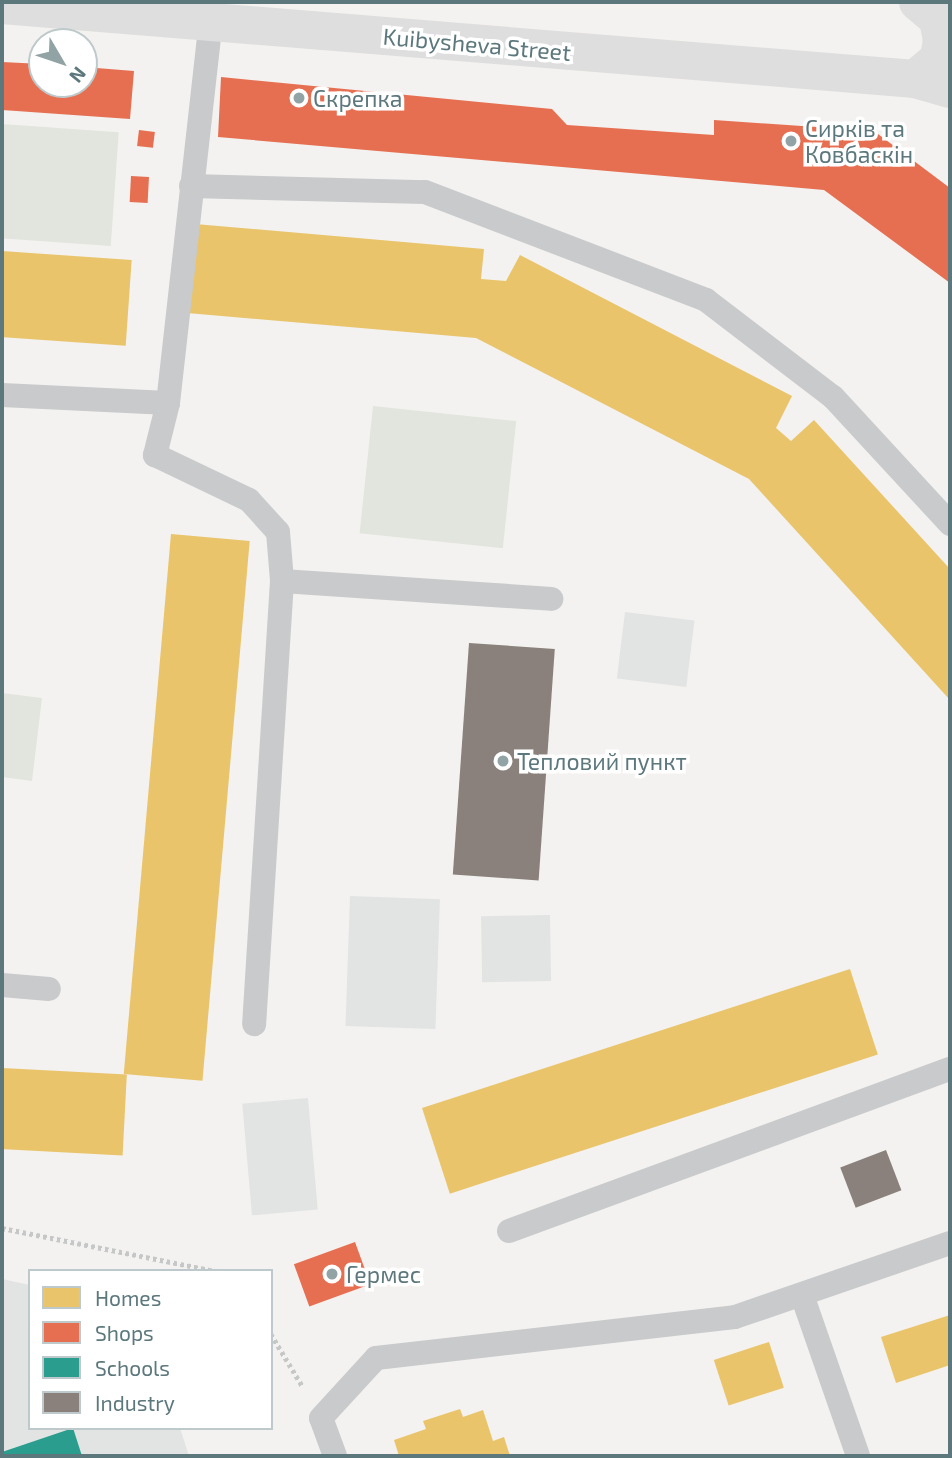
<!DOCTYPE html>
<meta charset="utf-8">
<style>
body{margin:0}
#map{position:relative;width:952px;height:1458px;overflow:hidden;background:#f3f2f0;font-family:"Exo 2",sans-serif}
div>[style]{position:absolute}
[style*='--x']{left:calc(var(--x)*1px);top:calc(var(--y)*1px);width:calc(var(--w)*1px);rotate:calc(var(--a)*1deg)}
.built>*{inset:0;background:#e2e4e3;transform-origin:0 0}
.green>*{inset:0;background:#e2e5dd;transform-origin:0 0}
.homes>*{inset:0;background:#e9c46a;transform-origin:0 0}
.shops>*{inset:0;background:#e76f51;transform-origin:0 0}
.schools>*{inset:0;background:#2a9d8f}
.industry>*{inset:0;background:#8a817c;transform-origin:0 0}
.path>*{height:4.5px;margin-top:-2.25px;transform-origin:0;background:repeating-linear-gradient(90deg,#c6c8c8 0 3.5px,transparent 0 7px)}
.service>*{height:24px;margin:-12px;padding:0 12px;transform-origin:12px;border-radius:12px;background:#c8cacb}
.secondary>*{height:38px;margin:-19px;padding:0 19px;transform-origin:19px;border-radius:19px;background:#dedede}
.dots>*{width:19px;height:19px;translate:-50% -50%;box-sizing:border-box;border:4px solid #fff;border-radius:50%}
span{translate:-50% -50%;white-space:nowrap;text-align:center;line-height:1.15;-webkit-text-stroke:7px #fff;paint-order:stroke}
.street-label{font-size:23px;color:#5d787d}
.poi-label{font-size:23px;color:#5d787d}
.left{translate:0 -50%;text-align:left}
.frame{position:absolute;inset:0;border:4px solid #5d787d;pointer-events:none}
.legend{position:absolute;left:28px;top:1269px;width:245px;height:161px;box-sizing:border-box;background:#fff;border:2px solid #bec9cb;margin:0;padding:9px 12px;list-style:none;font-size:21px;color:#5d787d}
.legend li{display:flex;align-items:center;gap:14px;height:35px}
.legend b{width:35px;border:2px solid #bec9cb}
.north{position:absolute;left:28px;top:28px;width:70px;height:70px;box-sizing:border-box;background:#fff;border:2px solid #bec9cb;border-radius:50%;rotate:129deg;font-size:19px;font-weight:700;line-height:28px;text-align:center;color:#5d787d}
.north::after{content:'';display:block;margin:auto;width:24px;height:32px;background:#92a3a5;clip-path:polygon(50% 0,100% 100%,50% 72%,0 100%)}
</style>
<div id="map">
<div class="built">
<div style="left:625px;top:612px;width:70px;height:67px;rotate:7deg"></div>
<div style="left:350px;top:896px;width:90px;height:130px;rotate:2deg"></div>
<div style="left:550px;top:915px;width:66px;height:69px;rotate:89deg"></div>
<div style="left:308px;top:1098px;width:112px;height:66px;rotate:85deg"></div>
<div style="clip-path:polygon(2px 1279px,30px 1285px,30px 1428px,180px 1428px,189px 1456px,2px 1456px)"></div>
</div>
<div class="green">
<div style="left:2px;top:124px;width:117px;height:114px;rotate:4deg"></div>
<div style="left:373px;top:406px;width:144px;height:128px;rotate:6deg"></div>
<div style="clip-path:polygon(2px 693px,42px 698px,32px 781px,2px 777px)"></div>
</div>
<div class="homes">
<div style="clip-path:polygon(195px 224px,484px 249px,481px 279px,506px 281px,520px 255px,792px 396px,776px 428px,791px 441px,814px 420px,950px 569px,950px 700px,749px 479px,476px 338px,187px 313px)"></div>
<div style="left:2px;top:251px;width:130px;height:86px;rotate:4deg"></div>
<div style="left:171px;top:534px;width:79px;height:542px;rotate:5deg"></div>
<div style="left:850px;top:969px;width:90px;height:450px;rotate:72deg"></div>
<div style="left:2px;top:1068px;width:125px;height:81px;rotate:3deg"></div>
<div style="clip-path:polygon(950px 1315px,950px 1365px,896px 1383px,881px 1337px)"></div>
<div style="left:769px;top:1342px;width:48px;height:58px;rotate:72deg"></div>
<div style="clip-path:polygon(460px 1409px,463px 1417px,483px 1410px,493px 1441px,504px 1437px,510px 1456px,399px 1456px,394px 1440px,426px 1429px,423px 1421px)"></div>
</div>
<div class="shops">
<div style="clip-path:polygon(2px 62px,42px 64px,42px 84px,84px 84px,84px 67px,134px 71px,130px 119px,2px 110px)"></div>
<div style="clip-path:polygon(221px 77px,552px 109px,567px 125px,714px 135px,714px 120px,874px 131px,950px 188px,950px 283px,824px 190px,218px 137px)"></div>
<div style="left:139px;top:130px;width:16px;height:16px;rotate:7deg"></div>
<div style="left:131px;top:176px;width:18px;height:26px;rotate:3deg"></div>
<div style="left:355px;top:1242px;width:45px;height:65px;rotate:70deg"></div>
</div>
<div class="schools">
<div style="clip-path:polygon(73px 1428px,82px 1456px,2px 1456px,2px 1452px)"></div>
</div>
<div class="industry">
<div style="left:469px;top:643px;width:86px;height:232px;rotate:4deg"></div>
<div style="left:886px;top:1150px;width:43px;height:49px;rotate:69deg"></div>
</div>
<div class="path">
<div style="--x:2;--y:1228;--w:217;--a:11.4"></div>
<div style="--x:271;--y:1334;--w:62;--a:58.9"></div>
</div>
<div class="service">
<div style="--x:191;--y:186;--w:234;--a:1.5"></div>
<div style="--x:425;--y:192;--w:301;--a:21"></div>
<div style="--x:706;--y:300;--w:160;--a:37.4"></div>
<div style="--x:833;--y:397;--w:173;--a:47.3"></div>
<div style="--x:2;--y:395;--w:166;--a:2.8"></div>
<div style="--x:168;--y:403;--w:383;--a:-83.6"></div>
<div style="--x:168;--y:403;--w:54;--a:104"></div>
<div style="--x:155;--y:455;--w:104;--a:25.6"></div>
<div style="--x:249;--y:500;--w:43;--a:47.8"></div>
<div style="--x:278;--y:532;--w:49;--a:85.3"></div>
<div style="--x:282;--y:581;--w:444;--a:93.6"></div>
<div style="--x:282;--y:581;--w:270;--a:3.8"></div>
<div style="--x:2;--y:985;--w:47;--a:4.9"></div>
<div style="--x:509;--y:1231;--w:470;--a:-20.2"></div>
<div style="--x:802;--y:1295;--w:170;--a:70.8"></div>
<div style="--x:335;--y:1456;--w:40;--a:-110.2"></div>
<div style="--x:321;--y:1418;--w:81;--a:-47.5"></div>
<div style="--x:376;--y:1358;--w:361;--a:-6.5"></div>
<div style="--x:735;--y:1317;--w:227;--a:-19"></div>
</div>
<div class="secondary">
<div style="--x:2;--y:5;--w:916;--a:4.63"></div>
<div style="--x:915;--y:79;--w:36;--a:16"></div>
<div style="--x:915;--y:79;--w:31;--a:-40"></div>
<div style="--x:939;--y:59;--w:19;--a:-81"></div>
<div style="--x:942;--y:40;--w:21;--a:-101"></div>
<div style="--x:938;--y:19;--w:26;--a:-140"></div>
</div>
<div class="dots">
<div style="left:299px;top:98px;background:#92a3a5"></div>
<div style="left:791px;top:141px;background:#92a3a5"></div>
<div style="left:503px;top:761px;background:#92a3a5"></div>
<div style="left:332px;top:1274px;background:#92a3a5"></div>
</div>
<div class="street-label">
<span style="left:477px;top:44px;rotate:5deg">Kuibysheva Street</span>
</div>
<div class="poi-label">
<span class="left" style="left:313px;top:98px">Скрепка</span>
<span class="left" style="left:805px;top:141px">Сирків та<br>Ковбаскін</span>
<span class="left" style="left:517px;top:761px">Тепловий пункт</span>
<span class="left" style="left:346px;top:1274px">Гермес</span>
</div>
<div class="frame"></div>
<ul class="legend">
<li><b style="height:19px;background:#e9c46a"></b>Homes</li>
<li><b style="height:19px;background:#e76f51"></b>Shops</li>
<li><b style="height:19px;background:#2a9d8f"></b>Schools</li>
<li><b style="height:19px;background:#8a817c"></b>Industry</li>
</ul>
<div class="north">N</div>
</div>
